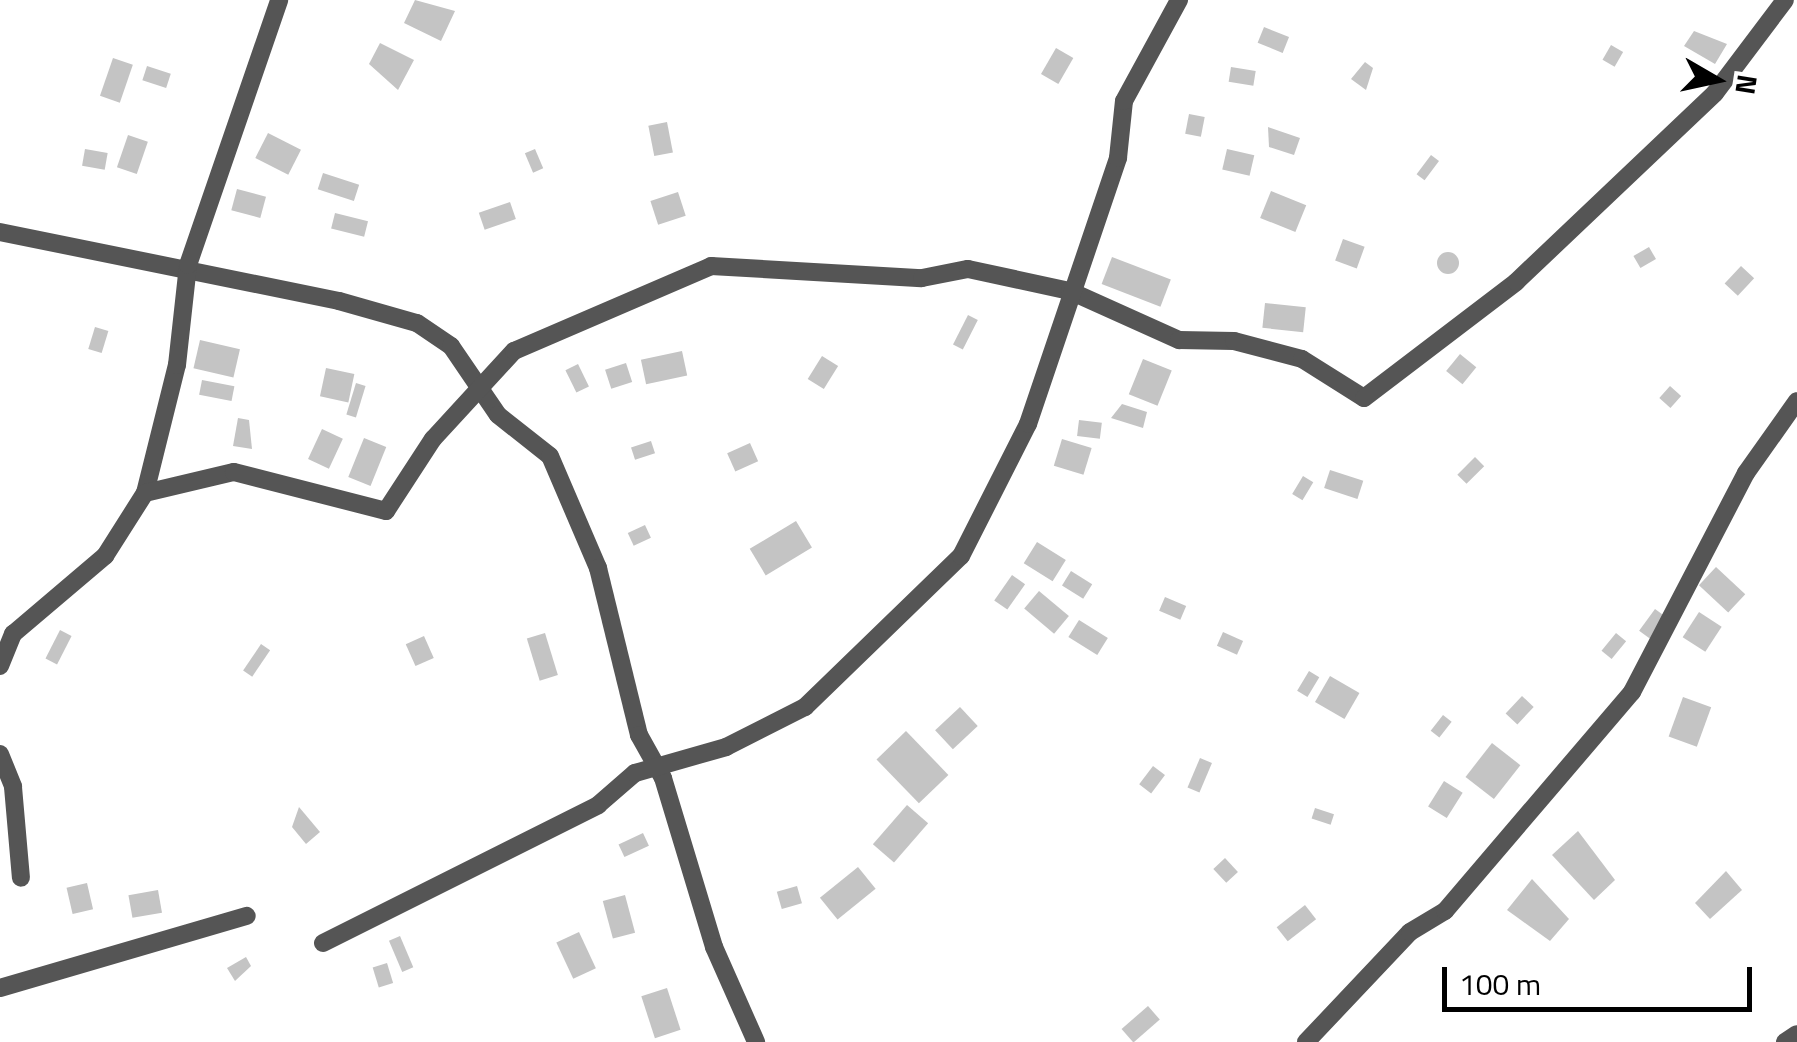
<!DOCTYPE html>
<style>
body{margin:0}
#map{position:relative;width:1797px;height:1042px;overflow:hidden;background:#fff;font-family:"Titillium Web",sans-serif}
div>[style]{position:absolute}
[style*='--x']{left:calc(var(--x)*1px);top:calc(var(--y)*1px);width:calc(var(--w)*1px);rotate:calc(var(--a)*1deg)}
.building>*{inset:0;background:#c4c4c4;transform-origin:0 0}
.round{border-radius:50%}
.street>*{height:18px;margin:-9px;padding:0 9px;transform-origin:9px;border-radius:9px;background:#555}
span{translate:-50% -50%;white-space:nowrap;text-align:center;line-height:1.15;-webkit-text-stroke:10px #fff;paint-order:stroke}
.north{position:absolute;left:1667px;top:30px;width:100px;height:100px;-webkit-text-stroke:8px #fff;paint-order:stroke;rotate:99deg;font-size:28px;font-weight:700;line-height:40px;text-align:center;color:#000}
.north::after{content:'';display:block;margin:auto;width:35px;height:45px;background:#000;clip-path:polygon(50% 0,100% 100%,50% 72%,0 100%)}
.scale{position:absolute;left:1442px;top:967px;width:310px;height:45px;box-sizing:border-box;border:5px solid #000;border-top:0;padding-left:12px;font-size:30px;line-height:35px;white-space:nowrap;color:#000;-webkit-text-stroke:8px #fff;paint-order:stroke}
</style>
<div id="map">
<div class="building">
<div style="clip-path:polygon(415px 0,455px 11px,441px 41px,404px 23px)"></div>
<div style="left:1264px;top:27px;width:27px;height:17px;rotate:22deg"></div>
<div style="clip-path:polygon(1694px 31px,1727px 44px,1715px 64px,1684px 46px)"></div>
<div style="clip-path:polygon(380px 43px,414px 60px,398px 90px,369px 64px)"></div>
<div style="left:1611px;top:45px;width:14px;height:17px;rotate:30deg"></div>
<div style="left:1056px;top:48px;width:20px;height:30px;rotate:30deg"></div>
<div style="left:113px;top:58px;width:21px;height:40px;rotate:19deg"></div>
<div style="clip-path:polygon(1365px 62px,1373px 68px,1366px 90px,1351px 79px)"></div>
<div style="left:147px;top:66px;width:25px;height:15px;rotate:18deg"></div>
<div style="left:1231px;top:67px;width:25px;height:15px;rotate:9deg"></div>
<div style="left:1189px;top:114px;width:16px;height:20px;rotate:11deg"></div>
<div style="left:667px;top:122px;width:31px;height:19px;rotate:79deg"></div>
<div style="clip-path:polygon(1268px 127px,1300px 138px,1294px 155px,1269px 147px)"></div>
<div style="left:268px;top:133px;width:37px;height:28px;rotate:27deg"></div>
<div style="left:128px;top:135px;width:21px;height:34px;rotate:19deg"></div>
<div style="left:85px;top:149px;width:23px;height:17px;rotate:10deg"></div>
<div style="left:535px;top:149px;width:21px;height:11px;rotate:67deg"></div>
<div style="left:1227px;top:149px;width:28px;height:21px;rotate:13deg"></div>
<div style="left:1431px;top:155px;width:10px;height:24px;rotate:37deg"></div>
<div style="left:323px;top:173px;width:38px;height:17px;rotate:18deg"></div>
<div style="left:237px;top:189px;width:30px;height:22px;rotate:15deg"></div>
<div style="left:1271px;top:191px;width:38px;height:29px;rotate:22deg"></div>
<div style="left:678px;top:192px;width:25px;height:29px;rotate:72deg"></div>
<div style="left:510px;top:202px;width:18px;height:33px;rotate:71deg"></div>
<div style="left:335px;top:213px;width:34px;height:16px;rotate:14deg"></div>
<div style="left:1343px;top:239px;width:23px;height:23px;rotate:20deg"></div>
<div style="left:1649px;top:247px;width:14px;height:18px;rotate:60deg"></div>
<div class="round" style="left:1437px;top:252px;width:22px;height:22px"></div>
<div style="left:1112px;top:257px;width:63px;height:29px;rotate:21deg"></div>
<div style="left:1741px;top:266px;width:18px;height:24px;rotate:43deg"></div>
<div style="left:1265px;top:303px;width:41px;height:25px;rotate:6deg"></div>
<div style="left:968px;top:315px;width:11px;height:33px;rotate:27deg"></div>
<div style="left:95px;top:327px;width:14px;height:23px;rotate:17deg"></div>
<div style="left:200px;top:340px;width:41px;height:29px;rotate:13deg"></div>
<div style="left:682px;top:351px;width:25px;height:42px;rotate:78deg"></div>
<div style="left:1460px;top:354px;width:21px;height:22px;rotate:39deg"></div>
<div style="left:822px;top:356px;width:19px;height:27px;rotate:32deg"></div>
<div style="left:1143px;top:359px;width:31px;height:38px;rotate:22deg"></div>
<div style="left:626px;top:363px;width:20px;height:22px;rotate:72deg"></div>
<div style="left:578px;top:364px;width:25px;height:14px;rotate:64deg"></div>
<div style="left:326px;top:368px;width:29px;height:29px;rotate:12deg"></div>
<div style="left:202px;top:380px;width:33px;height:15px;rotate:11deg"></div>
<div style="left:356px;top:383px;width:10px;height:33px;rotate:17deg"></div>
<div style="left:1670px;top:386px;width:15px;height:16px;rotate:42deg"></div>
<div style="clip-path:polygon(1122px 404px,1147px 412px,1143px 428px,1111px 418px)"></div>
<div style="clip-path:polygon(238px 418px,249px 420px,252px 449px,233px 446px)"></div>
<div style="left:1079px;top:420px;width:23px;height:16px;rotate:7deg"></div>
<div style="left:322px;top:429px;width:23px;height:33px;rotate:25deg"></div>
<div style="left:364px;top:438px;width:24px;height:42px;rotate:22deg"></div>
<div style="left:1062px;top:439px;width:31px;height:28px;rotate:17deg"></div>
<div style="left:651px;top:441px;width:13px;height:21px;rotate:72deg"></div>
<div style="left:750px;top:443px;width:20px;height:25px;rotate:66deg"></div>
<div style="left:1475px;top:457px;width:13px;height:25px;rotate:45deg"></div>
<div style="left:1330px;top:470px;width:35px;height:19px;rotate:18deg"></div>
<div style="left:1303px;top:476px;width:12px;height:21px;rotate:31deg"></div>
<div style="left:796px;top:521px;width:31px;height:54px;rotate:59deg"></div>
<div style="left:645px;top:525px;width:14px;height:19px;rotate:65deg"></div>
<div style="left:1037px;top:542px;width:34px;height:25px;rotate:32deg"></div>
<div style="left:1716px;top:567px;width:40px;height:25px;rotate:43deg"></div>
<div style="left:1071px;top:571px;width:25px;height:17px;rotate:32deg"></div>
<div style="left:1012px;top:575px;width:16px;height:31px;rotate:35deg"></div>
<div style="left:1039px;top:591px;width:39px;height:23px;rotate:40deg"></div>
<div style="left:1165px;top:597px;width:23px;height:15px;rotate:23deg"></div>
<div style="left:1655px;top:609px;width:14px;height:27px;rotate:36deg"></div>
<div style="left:1699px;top:612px;width:27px;height:30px;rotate:33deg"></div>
<div style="left:1079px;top:620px;width:34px;height:20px;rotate:32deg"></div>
<div style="left:60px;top:630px;width:13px;height:32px;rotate:27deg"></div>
<div style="left:1223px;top:632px;width:22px;height:15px;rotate:24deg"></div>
<div style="left:545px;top:633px;width:44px;height:19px;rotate:73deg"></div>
<div style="left:1616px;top:633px;width:13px;height:23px;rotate:39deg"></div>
<div style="left:424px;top:636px;width:24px;height:20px;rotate:66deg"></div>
<div style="left:261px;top:644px;width:11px;height:32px;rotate:34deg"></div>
<div style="left:1309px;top:671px;width:12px;height:23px;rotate:31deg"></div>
<div style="left:1330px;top:676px;width:34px;height:30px;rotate:30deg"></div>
<div style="left:1522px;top:696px;width:16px;height:24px;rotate:43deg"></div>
<div style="left:1683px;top:697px;width:30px;height:42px;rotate:20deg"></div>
<div style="left:960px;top:707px;width:26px;height:34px;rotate:47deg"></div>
<div style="left:1443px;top:715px;width:11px;height:20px;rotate:38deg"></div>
<div style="left:906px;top:731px;width:61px;height:41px;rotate:46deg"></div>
<div style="left:1492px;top:743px;width:36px;height:43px;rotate:38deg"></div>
<div style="left:1200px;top:758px;width:13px;height:32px;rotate:23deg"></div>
<div style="left:1153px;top:766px;width:15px;height:23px;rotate:37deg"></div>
<div style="left:1444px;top:781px;width:22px;height:30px;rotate:32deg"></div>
<div style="left:907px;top:805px;width:28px;height:52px;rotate:41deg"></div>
<div style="clip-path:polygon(299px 807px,320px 832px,306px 844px,292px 827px)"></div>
<div style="left:1315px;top:808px;width:20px;height:11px;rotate:18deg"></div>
<div style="clip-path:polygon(1578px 831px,1615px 880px,1594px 900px,1552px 855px)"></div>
<div style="left:643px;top:833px;width:14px;height:27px;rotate:65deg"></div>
<div style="left:1225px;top:858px;width:19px;height:16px;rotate:47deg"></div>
<div style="left:858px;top:867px;width:28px;height:49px;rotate:51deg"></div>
<div style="clip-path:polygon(1726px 871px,1742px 890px,1710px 919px,1695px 903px)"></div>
<div style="clip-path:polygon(1532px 879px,1569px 919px,1550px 941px,1507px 910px)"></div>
<div style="left:87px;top:883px;width:27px;height:21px;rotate:77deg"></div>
<div style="left:797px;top:886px;width:18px;height:21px;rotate:74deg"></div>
<div style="left:158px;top:890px;width:23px;height:30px;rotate:80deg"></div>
<div style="left:625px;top:895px;width:39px;height:23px;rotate:75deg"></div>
<div style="left:1305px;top:905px;width:18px;height:36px;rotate:52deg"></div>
<div style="left:579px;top:932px;width:40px;height:25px;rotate:65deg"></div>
<div style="left:400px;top:936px;width:34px;height:12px;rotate:67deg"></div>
<div style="clip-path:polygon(246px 957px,251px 966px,235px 981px,227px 968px)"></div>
<div style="left:387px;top:963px;width:21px;height:15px;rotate:73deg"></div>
<div style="left:667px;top:988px;width:44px;height:27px;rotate:72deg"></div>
<div style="left:1148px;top:1006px;width:18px;height:35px;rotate:49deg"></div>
</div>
<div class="street">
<div style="--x:0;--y:232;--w:346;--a:11.5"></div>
<div style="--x:339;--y:301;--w:81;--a:15.8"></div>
<div style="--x:417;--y:323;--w:41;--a:34.1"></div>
<div style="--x:451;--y:346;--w:83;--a:55.7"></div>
<div style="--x:498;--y:415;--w:66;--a:38.3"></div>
<div style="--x:550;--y:456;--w:122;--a:66.8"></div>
<div style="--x:598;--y:568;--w:172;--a:76.2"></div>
<div style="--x:639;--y:735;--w:49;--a:60.8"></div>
<div style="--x:663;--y:778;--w:177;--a:73.2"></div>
<div style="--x:714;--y:947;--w:104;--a:66.1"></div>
<div style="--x:145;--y:493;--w:132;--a:-76"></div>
<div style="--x:177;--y:365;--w:101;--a:-83.7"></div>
<div style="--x:188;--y:265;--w:280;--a:-71"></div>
<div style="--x:0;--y:666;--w:35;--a:-68"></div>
<div style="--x:13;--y:634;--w:121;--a:-40.3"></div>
<div style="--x:105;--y:556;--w:75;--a:-57.6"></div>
<div style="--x:145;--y:493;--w:91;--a:-13.3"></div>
<div style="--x:234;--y:472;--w:157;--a:14.4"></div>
<div style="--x:386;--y:511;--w:86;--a:-56.9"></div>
<div style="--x:433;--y:439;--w:120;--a:-47.4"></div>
<div style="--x:514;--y:351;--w:215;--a:-23.3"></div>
<div style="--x:711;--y:266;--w:211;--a:3.3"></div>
<div style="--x:922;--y:278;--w:47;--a:-11.1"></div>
<div style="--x:968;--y:269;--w:104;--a:12.2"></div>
<div style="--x:1070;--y:291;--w:120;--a:24.2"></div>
<div style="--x:1179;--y:340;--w:55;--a:1"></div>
<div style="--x:1234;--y:341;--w:70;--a:14.8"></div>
<div style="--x:1302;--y:359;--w:73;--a:32.2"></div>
<div style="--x:1364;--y:398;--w:191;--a:-37.3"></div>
<div style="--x:1516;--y:282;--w:274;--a:-43.5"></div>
<div style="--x:1715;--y:93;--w:116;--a:-53"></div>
<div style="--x:0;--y:754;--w:35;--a:68"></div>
<div style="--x:13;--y:787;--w:91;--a:85"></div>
<div style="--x:323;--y:943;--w:308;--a:-26.6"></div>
<div style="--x:598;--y:805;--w:49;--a:-40.9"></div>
<div style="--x:635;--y:773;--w:95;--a:-15.9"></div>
<div style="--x:726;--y:747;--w:89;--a:-26.9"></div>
<div style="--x:805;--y:707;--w:217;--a:-44.1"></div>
<div style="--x:961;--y:556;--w:148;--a:-63.1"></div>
<div style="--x:1028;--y:424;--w:281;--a:-71.3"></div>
<div style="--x:1118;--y:158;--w:57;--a:-84"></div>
<div style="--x:1124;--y:101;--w:115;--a:-61.4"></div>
<div style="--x:0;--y:988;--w:257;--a:-16.3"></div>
<div style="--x:1306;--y:1042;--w:151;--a:-46.6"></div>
<div style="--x:1410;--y:932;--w:41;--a:-31"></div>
<div style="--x:1445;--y:911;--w:288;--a:-49.5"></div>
<div style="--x:1632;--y:692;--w:247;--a:-62.5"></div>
<div style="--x:1746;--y:473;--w:88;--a:-54.7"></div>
<div style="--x:1785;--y:1042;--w:14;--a:-34"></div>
</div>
<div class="north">N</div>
<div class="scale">100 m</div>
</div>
